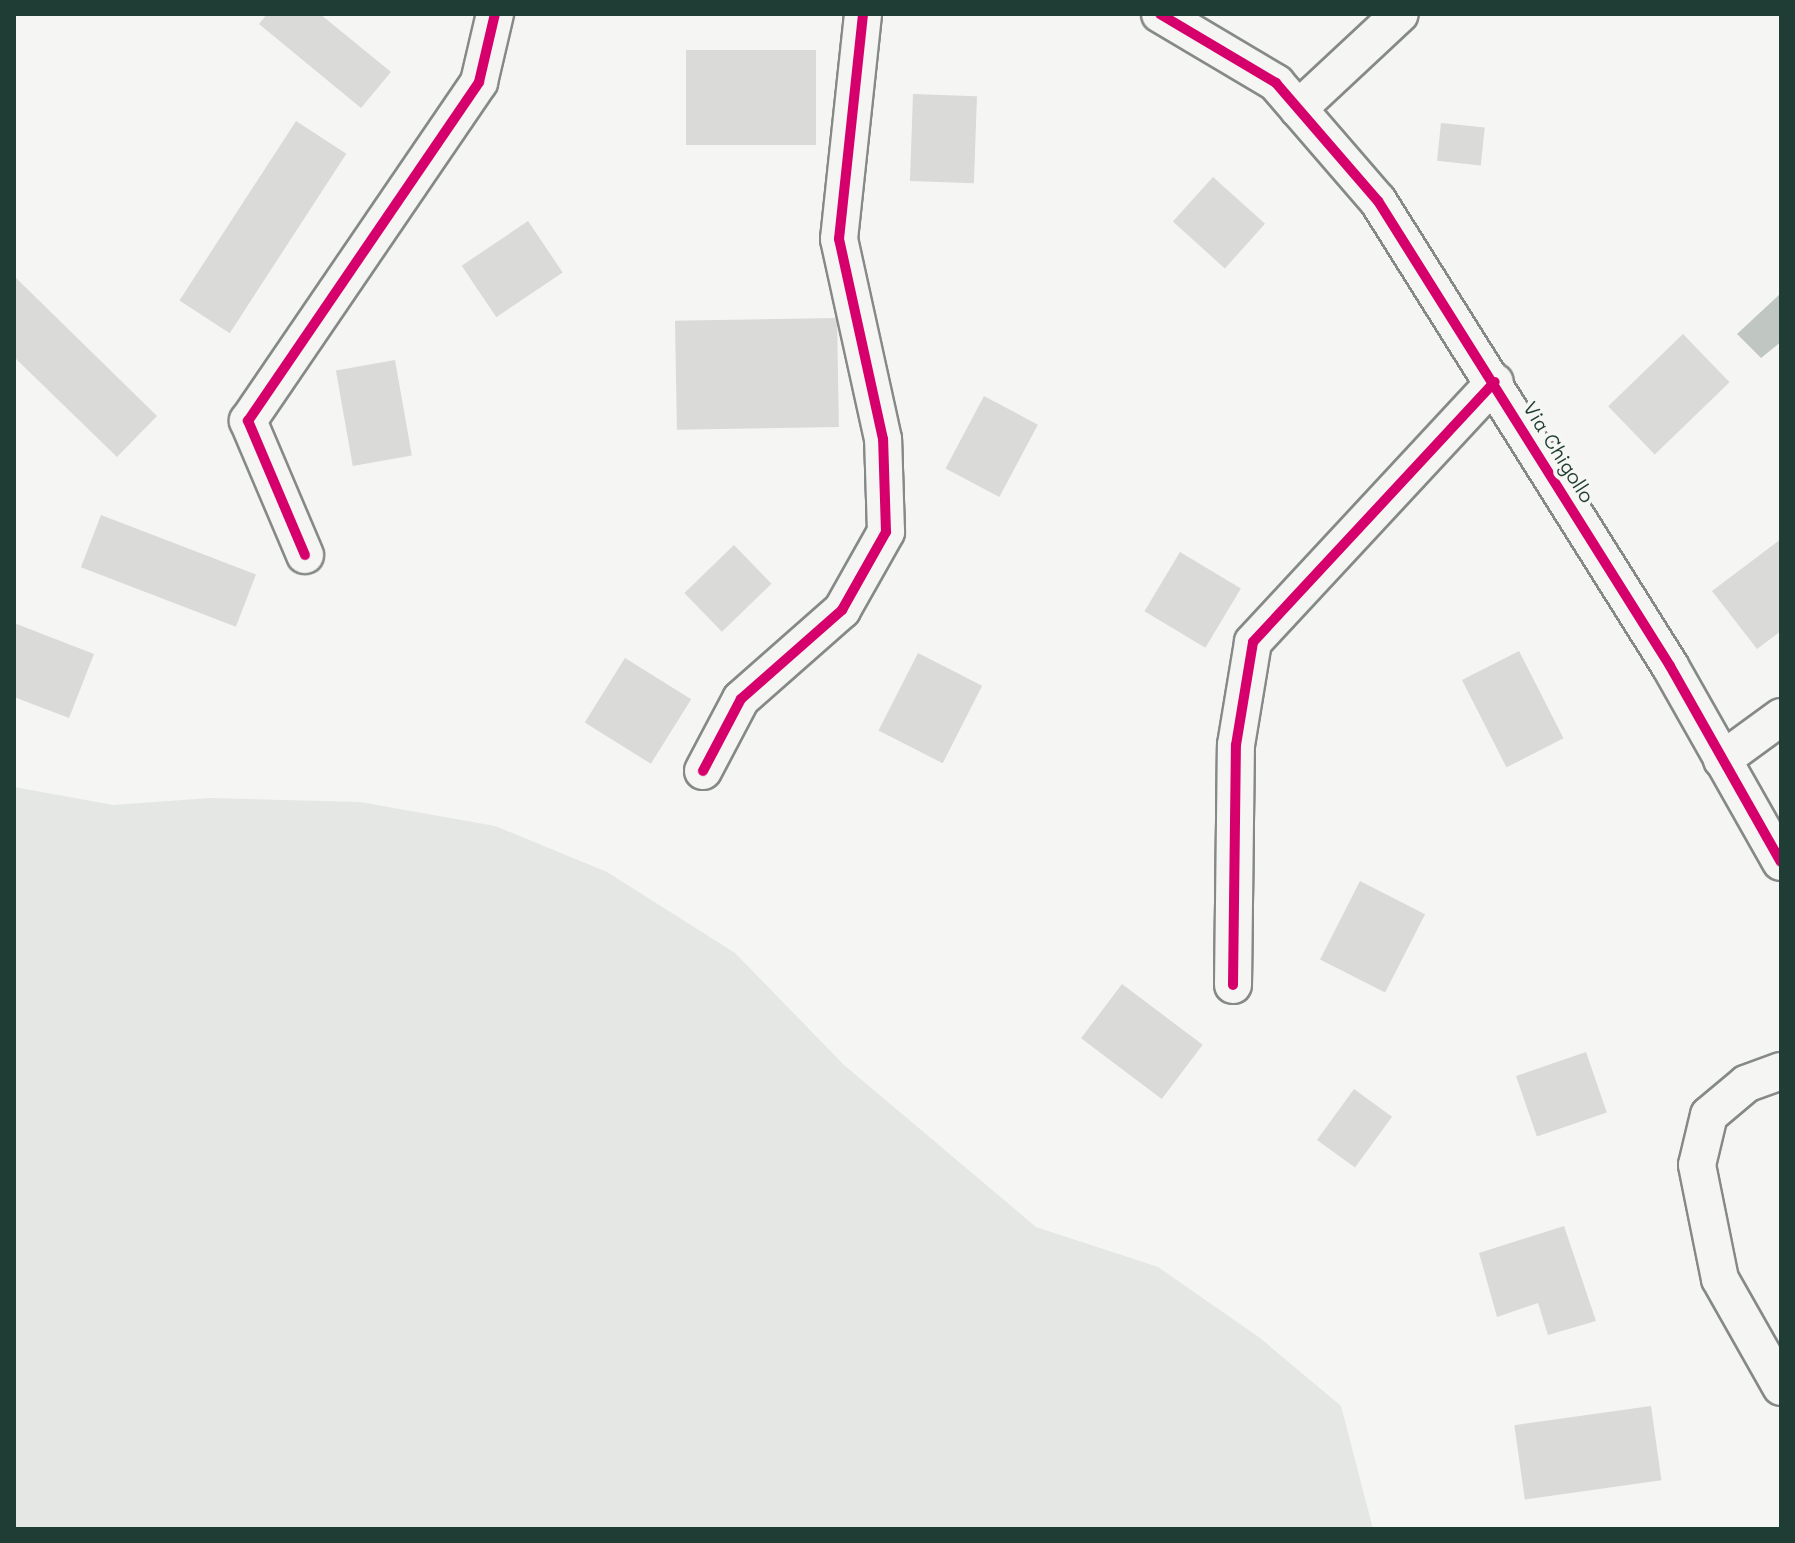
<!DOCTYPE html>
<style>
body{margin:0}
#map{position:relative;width:1795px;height:1543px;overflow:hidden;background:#f5f5f3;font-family:Mali,sans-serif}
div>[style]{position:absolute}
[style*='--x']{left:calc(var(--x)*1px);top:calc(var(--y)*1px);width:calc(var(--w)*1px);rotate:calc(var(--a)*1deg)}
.green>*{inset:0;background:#e4e7e3}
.water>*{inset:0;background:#c0c7c3}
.building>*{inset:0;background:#dadbd9;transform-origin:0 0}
.roads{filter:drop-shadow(2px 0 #858a88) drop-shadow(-2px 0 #858a88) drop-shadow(0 2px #858a88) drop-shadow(0 -2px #858a88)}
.street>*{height:36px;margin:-18px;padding:0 18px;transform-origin:18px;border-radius:18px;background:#f5f5f3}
.cycleway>*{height:10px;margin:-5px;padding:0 5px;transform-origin:5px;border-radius:5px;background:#d6006c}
span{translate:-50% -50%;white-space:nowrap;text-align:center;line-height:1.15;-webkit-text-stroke:8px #f6f6f2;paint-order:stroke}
.street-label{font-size:20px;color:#1f3d34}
.frame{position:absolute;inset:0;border:16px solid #1f3d34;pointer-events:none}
</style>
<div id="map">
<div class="green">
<div style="clip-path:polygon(14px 787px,113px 805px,211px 798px,360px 802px,495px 826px,607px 872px,735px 953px,844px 1065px,1036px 1227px,1158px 1267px,1260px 1338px,1341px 1406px,1373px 1529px,14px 1529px)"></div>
</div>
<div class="water">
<div style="clip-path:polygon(1781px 293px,1781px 342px,1761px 358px,1737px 334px)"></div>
</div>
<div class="building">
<div style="clip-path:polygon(267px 14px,320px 14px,391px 72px,361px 108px,259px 24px)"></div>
<div style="left:686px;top:50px;width:130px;height:95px"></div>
<div style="left:913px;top:94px;width:64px;height:87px;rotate:2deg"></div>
<div style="left:296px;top:121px;width:60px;height:214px;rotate:33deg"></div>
<div style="left:1441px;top:123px;width:44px;height:38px;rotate:6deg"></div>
<div style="left:1213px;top:177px;width:70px;height:60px;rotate:42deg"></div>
<div style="left:528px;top:221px;width:62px;height:80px;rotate:56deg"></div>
<div style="clip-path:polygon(14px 276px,157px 416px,117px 457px,14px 357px)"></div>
<div style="left:837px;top:318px;width:109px;height:162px;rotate:89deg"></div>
<div style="left:1683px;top:334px;width:67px;height:104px;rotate:46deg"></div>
<div style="left:395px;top:360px;width:97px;height:60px;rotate:80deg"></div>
<div style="left:984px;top:396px;width:61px;height:82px;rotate:28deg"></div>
<div style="left:101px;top:515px;width:166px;height:56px;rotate:21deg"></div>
<div style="clip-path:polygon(1781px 539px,1781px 631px,1757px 649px,1712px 591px)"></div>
<div style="left:734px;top:545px;width:54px;height:69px;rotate:46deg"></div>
<div style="left:1180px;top:552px;width:71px;height:69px;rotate:31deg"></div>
<div style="clip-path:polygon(14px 623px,94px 654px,69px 718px,14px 697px)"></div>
<div style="left:1519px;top:651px;width:98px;height:64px;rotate:63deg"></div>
<div style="left:918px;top:653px;width:72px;height:87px;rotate:27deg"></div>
<div style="left:625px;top:658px;width:78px;height:76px;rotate:32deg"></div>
<div style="left:1360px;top:881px;width:73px;height:88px;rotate:27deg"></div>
<div style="left:1122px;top:984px;width:101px;height:68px;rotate:37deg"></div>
<div style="left:1586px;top:1052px;width:64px;height:74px;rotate:71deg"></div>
<div style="left:1354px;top:1089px;width:47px;height:63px;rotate:36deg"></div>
<div style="clip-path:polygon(1564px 1226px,1596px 1321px,1548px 1335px,1538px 1303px,1497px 1317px,1479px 1253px)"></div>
<div style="left:1651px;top:1406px;width:75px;height:138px;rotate:82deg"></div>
</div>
<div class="roads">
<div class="street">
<div style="--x:1160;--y:14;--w:135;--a:30.7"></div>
<div style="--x:1276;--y:83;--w:156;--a:49.2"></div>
<div style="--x:1378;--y:201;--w:549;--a:57.87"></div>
<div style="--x:1670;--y:666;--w:225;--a:60.5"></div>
<div style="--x:1298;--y:109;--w:139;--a:-43"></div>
<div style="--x:305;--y:555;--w:146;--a:-113"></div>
<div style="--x:248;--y:421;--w:410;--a:-55.7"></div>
<div style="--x:479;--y:82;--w:70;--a:-76.8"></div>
<div style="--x:1722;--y:760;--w:73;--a:-36.1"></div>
<div style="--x:703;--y:771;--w:81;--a:-62.2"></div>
<div style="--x:741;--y:699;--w:135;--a:-41.4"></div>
<div style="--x:842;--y:610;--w:90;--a:-60.6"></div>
<div style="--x:886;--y:532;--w:93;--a:-91.8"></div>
<div style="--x:883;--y:439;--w:205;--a:-102.4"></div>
<div style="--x:839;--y:239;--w:226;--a:-83.9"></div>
<div style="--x:1233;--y:985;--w:240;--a:-89.3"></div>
<div style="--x:1236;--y:745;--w:104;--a:-80.6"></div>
<div style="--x:1253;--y:642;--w:355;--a:-47.1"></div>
<div style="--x:1781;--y:1071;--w:37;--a:160"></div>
<div style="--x:1746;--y:1084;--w:48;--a:140"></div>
<div style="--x:1709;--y:1115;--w:51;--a:103.5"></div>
<div style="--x:1697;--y:1165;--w:116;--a:78.6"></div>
<div style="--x:1720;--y:1279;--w:124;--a:60.5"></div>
</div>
</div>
<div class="cycleway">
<div style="--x:1160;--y:14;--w:135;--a:30.7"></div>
<div style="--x:1276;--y:83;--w:156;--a:49.2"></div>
<div style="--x:1378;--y:201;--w:549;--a:57.87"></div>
<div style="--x:1670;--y:666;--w:225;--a:60.5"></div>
<div style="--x:305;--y:555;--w:146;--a:-113"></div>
<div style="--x:248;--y:421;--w:410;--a:-55.7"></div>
<div style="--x:479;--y:82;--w:70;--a:-76.8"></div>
<div style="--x:703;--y:771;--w:81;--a:-62.2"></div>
<div style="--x:741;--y:699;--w:135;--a:-41.4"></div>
<div style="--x:842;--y:610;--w:90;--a:-60.6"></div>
<div style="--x:886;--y:532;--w:93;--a:-91.8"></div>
<div style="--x:883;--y:439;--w:205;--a:-102.4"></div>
<div style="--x:839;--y:239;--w:226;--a:-83.9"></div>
<div style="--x:1233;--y:985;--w:240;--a:-89.3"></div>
<div style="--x:1236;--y:745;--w:104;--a:-80.6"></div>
<div style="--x:1253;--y:642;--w:355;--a:-47.1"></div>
</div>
<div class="street-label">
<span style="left:1559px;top:452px;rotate:58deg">Via Chigollo</span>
</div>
<div class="frame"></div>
</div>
